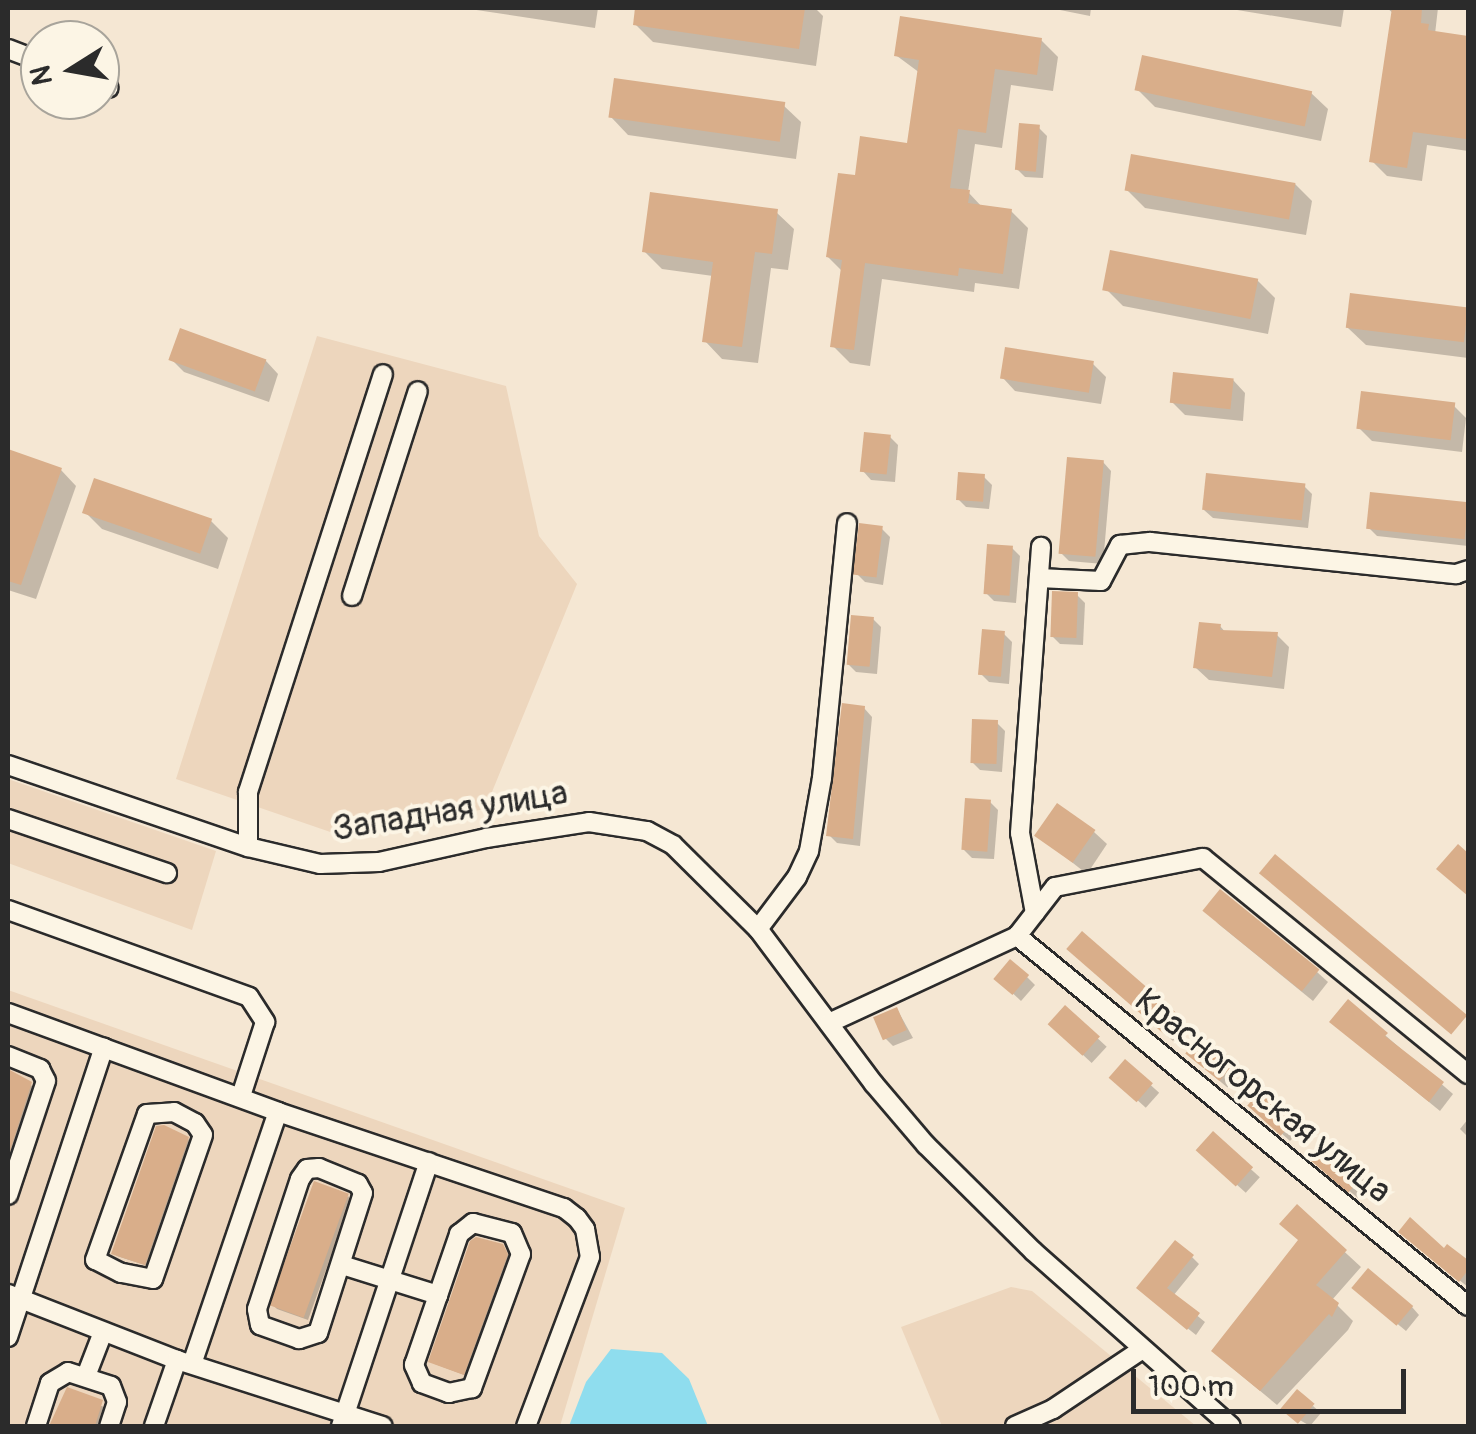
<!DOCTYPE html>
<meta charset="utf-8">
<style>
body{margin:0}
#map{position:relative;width:1476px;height:1434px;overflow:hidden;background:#f5e7d3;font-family:Pangolin,sans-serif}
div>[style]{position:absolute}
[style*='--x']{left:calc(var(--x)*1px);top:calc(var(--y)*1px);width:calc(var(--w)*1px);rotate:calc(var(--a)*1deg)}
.built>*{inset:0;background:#edd6bd}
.water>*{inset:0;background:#8fddee}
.shadow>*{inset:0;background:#0003;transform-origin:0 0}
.building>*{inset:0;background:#d9ae8a;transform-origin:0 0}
.roads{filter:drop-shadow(2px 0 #2b2b2b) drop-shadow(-2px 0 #2b2b2b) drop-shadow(0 2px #2b2b2b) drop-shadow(0 -2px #2b2b2b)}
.minor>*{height:18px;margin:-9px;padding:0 9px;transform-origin:9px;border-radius:9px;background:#fcf5e5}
span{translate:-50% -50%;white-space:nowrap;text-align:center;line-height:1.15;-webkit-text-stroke:8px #fcf5e5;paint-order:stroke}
.street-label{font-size:35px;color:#2b2b2b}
.frame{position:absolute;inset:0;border:10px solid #2b2b2b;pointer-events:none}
.north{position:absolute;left:20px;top:20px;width:100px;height:100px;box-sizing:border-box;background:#fcf5e5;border:2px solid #a8a49b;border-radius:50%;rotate:259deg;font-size:28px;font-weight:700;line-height:40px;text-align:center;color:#2b2b2b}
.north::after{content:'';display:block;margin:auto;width:35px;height:45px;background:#2b2b2b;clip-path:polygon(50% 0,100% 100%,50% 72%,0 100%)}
.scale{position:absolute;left:1131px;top:1369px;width:275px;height:45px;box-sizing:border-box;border:5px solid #2b2b2b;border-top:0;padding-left:12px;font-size:30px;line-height:35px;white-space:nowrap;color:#2b2b2b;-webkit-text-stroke:8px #fcf5e5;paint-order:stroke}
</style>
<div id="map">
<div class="built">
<div style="clip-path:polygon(317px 336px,506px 386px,539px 536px,577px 584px,485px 809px,342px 836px,176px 779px)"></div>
<div style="clip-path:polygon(8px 779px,216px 851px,192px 930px,8px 863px)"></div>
<div style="clip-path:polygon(8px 990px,625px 1208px,560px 1426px,8px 1426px)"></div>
<div style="clip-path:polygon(1011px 1287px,1032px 1291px,1196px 1426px,942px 1426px,901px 1327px)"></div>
</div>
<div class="water">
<div style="clip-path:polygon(611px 1349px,662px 1353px,689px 1379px,708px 1426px,569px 1426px,586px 1382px)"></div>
</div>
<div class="shadow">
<div style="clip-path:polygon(463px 8px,598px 8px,595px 28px)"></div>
<div style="clip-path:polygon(638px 8px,815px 8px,823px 16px,816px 66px,653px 42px,635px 24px)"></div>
<div style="clip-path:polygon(1050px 8px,1091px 8px,1090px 16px)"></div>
<div style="clip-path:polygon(1225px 8px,1344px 8px,1341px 27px)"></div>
<div style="clip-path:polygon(1387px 8px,1438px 8px,1435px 34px,1468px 38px,1468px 151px,1427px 145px,1422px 181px,1387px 176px,1372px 161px,1394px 14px)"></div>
<div style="clip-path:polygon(1041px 40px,1058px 57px,1053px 91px,1011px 85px,1002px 148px,975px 144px,968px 192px,983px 208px,1011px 211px,1028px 228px,1019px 289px,975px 283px,974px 292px,882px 279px,870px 366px,850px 363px,833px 346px,843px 272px,828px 257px,857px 178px,909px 146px,920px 73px,897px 56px)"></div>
<div style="clip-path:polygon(1138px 90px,1310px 92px,1328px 109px,1321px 141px,1155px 107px)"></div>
<div style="clip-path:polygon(783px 105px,801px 122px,796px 159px,628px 135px,611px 117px)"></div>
<div style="clip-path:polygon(1039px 128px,1047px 136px,1043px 178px,1025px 177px,1017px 169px)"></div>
<div style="clip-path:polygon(1295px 184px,1312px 201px,1306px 235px,1145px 208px,1127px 190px)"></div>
<div style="clip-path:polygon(776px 212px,794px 229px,788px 270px,771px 268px,758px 363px,722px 359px,705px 341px,713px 276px,662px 269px,644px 251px)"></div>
<div style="clip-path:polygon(1257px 280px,1275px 298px,1268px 334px,1123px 306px,1106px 289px)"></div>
<div style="clip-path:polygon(1352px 295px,1468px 310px,1468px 358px,1366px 345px,1348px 328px)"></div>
<div style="clip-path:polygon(171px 359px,266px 361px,278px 374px,269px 402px,184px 372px)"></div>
<div style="clip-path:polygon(1093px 364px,1106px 377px,1101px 404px,1015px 391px,1003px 378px)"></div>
<div style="clip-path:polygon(1233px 380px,1245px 393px,1243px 421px,1185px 415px,1172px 402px)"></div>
<div style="clip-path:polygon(1453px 405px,1466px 418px,1462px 452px,1372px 441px,1359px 428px)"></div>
<div style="clip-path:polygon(890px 437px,898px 445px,895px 482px,871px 480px,863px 471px)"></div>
<div style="clip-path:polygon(8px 452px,61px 470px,76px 486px,36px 599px,8px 590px)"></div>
<div style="clip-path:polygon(1103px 462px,1111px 471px,1103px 564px,1069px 561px,1061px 553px)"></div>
<div style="clip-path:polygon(984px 477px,992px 485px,989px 509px,966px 507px,958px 499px)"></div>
<div style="clip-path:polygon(1304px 486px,1312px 494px,1308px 528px,1213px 518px,1204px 510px)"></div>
<div style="clip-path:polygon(1372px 495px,1468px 505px,1468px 546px,1377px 536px,1369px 528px)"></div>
<div style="clip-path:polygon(85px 512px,211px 521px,228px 538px,218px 569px,102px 529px)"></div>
<div style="clip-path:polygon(882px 529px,890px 537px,883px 585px,865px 582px,857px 574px)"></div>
<div style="clip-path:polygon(1012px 548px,1020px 556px,1016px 603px,994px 601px,986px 593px)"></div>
<div style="clip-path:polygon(1077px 595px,1085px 603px,1083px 645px,1060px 644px,1052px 636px)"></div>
<div style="clip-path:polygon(873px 619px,881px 627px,877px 674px,856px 672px,848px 664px)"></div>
<div style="clip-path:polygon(1220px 626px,1226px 633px,1276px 634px,1289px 647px,1284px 689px,1209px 680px,1196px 668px)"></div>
<div style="clip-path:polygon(1004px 634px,1012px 642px,1009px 684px,989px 682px,981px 674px)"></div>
<div style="clip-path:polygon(864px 708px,872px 717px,860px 846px,837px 843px,829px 835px)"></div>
<div style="clip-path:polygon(997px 723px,1005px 731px,1002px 772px,980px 770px,972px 762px)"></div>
<div style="clip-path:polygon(990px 802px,998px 810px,994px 859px,972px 858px,963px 849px)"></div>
<div style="clip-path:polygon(1094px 832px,1107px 844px,1087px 874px,1037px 835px)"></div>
<div style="clip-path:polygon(1216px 922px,1317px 972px,1328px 982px,1313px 1001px)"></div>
<div style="clip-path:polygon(1078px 957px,1178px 1018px,1186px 1025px,1173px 1041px)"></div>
<div style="clip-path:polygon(1027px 977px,1035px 985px,1021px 1001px,1005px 986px)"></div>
<div style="clip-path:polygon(1348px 1003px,1453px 1094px,1440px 1111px,1343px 1032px)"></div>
<div style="left:1065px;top:1008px;width:57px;height:22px;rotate:43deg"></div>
<div style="clip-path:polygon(897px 1009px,913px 1038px,893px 1046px,885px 1038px)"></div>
<div style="clip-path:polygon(1196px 1061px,1233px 1064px,1241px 1072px,1228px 1088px)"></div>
<div style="left:1125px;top:1062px;width:46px;height:20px;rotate:42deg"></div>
<div style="clip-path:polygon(8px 1073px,34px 1087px,8px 1172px)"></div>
<div style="clip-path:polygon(1264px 1090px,1303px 1126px,1290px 1141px,1259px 1113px)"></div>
<div style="clip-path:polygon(1468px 1119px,1468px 1137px,1460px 1129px)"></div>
<div style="left:1213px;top:1135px;width:63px;height:21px;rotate:42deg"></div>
<div style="clip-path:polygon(188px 1139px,191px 1142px,148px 1266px,117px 1256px,114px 1253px)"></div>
<div style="clip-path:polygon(1327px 1145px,1370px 1185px,1358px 1198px,1321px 1168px)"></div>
<div style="clip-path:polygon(348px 1196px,351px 1200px,308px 1320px,277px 1309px,274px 1306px)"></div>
<div style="clip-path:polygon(1297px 1208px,1361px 1267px,1332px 1300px,1353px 1321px,1348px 1330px,1277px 1405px,1230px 1366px,1300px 1241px)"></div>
<div style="clip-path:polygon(1409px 1240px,1444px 1251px,1448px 1247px,1468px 1264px,1468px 1287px)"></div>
<div style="clip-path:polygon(505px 1250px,510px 1259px,467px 1376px,435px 1364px)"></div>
<div style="clip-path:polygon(1192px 1257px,1199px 1264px,1173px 1296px,1205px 1322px,1196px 1335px,1146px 1295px)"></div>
<div style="clip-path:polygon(1363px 1295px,1412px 1307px,1419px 1315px,1406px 1331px)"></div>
<div style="clip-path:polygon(68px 1391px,106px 1408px,99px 1426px,54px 1426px)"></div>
<div style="clip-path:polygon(1313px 1406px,1321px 1413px,1310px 1426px,1293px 1416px)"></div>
</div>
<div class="building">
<div style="clip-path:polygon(635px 8px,805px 8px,799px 49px,633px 25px)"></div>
<div style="clip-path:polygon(1392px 8px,1422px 8px,1421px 23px,1429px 24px,1428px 30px,1468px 36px,1466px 139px,1413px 132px,1407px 168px,1369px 162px)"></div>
<div style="clip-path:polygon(900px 16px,1042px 38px,1037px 75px,995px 69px,986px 133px,958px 129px,950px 188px,970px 190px,968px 203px,1012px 209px,1003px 274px,959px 268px,958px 276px,865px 263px,854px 350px,830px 347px,842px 260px,826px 257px,838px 173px,855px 175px,860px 136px,907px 143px,919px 60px,894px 56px)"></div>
<div style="left:1142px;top:55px;width:174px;height:36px;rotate:12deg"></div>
<div style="left:614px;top:78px;width:173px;height:40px;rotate:8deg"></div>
<div style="left:1019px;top:123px;width:21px;height:47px;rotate:5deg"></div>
<div style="left:1131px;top:154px;width:167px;height:37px;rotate:10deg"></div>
<div style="clip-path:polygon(650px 192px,778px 209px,772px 254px,755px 252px,742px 347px,702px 342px,713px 262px,642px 252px)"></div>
<div style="left:1110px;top:250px;width:151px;height:41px;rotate:11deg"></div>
<div style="left:1350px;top:293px;width:119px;height:35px;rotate:7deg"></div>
<div style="left:180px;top:328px;width:92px;height:34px;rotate:20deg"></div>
<div style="left:1005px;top:347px;width:90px;height:32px;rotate:9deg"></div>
<div style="left:1173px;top:372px;width:61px;height:31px;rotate:6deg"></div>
<div style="left:1361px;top:391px;width:95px;height:38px;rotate:7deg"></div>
<div style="left:864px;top:432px;width:27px;height:40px;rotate:6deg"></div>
<div style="clip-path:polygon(8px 449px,62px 468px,21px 585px,8px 581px)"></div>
<div style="left:1067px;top:457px;width:37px;height:97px;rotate:5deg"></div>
<div style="left:958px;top:472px;width:27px;height:28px;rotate:4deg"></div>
<div style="left:1206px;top:473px;width:100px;height:37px;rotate:6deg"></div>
<div style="left:94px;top:478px;width:125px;height:37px;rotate:19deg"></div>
<div style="left:1370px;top:492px;width:99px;height:37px;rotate:6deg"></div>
<div style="left:859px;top:523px;width:24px;height:52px;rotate:7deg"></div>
<div style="left:987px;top:544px;width:26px;height:50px;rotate:4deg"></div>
<div style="left:1052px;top:591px;width:26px;height:46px;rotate:2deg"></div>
<div style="left:851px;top:615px;width:23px;height:50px;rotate:5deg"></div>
<div style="clip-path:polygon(1199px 622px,1221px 624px,1220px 630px,1278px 632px,1272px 677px,1193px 668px)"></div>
<div style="left:982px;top:629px;width:23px;height:46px;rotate:5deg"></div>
<div style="clip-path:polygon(842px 703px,865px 706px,853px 839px,826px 836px)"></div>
<div style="left:972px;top:719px;width:26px;height:44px;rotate:2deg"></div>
<div style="left:965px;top:798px;width:26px;height:52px;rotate:4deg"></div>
<div style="left:1057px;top:803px;width:47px;height:40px;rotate:35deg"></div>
<div style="clip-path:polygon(1458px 844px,1468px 853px,1468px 896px,1436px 869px)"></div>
<div style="left:1275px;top:854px;width:251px;height:25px;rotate:40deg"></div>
<div style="left:1220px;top:889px;width:128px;height:28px;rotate:39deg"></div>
<div style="left:1082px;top:931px;width:130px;height:24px;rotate:41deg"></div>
<div style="left:1010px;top:959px;width:25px;height:26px;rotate:40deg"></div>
<div style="clip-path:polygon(1348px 999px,1388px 1033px,1385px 1036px,1444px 1082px,1429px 1102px,1329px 1022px)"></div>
<div style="left:1065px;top:1005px;width:47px;height:26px;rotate:42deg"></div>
<div style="left:897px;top:1007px;width:25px;height:26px;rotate:67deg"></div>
<div style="left:1201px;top:1034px;width:44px;height:25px;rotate:39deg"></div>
<div style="left:1125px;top:1059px;width:37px;height:25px;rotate:41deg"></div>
<div style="clip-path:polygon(8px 1069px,32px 1082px,8px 1157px)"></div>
<div style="left:1264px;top:1087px;width:45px;height:25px;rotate:42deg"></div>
<div style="clip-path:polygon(164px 1125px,189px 1137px,145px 1265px,111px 1254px,156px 1126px)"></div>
<div style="left:1213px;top:1131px;width:54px;height:26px;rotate:42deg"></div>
<div style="left:1326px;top:1142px;width:50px;height:24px;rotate:41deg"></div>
<div style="left:314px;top:1181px;width:37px;height:132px;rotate:20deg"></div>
<div style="clip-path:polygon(1297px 1204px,1347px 1250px,1316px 1285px,1339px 1303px,1332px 1317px,1329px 1314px,1260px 1391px,1211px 1351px,1298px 1240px,1279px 1224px)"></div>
<div style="clip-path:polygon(1410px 1217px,1444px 1248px,1447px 1244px,1468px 1260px,1468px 1270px,1459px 1282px,1398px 1232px)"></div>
<div style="clip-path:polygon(476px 1237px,503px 1244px,508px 1254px,464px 1375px,428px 1362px,470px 1241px)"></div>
<div style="clip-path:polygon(1175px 1240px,1194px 1255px,1167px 1288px,1200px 1313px,1187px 1330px,1136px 1288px)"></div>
<div style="left:1368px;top:1268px;width:59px;height:26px;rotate:40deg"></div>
<div style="clip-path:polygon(67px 1387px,103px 1400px,95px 1426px,49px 1426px)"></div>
<div style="left:1297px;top:1389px;width:23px;height:26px;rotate:40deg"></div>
</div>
<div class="roads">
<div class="minor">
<div style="--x:8;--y:49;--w:34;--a:21"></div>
<div style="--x:100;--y:85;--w:9;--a:18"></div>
<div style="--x:1039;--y:578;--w:62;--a:2.8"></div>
<div style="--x:1101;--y:581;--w:41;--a:-62.2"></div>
<div style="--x:1120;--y:545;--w:30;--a:-6"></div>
<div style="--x:1150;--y:542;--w:308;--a:6"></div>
<div style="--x:1456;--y:574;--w:13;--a:-18"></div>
<div style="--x:352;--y:596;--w:215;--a:-72.2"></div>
<div style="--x:8;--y:765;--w:254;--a:18.9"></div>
<div style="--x:248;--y:847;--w:74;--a:13.3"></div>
<div style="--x:320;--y:864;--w:59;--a:-1.9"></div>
<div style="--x:379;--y:862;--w:110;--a:-12.6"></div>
<div style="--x:486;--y:838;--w:104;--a:-8.8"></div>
<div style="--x:589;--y:822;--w:59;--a:8.8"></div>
<div style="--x:647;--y:831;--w:30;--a:28"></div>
<div style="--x:673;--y:845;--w:120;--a:44.7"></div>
<div style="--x:758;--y:929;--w:194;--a:53.2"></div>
<div style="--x:874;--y:1084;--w:80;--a:49.6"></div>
<div style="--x:926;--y:1145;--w:151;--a:44.7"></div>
<div style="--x:1033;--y:1251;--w:264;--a:41.5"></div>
<div style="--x:8;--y:819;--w:168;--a:18.8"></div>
<div style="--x:248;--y:847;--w:55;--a:-90"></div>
<div style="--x:248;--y:792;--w:439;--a:-72.1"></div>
<div style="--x:8;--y:910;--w:256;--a:19.8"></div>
<div style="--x:249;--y:997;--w:30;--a:57"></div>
<div style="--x:265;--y:1022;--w:78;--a:108"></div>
<div style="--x:1035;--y:913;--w:81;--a:-100.6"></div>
<div style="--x:1020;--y:833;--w:287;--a:-85.8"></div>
<div style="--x:758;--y:929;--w:65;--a:-53.1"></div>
<div style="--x:797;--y:877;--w:29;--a:-65"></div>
<div style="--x:809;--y:851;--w:74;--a:-79.9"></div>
<div style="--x:822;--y:778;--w:256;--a:-84.4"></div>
<div style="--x:1017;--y:936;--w:583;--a:39.37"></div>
<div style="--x:8;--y:1013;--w:288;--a:20.1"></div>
<div style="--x:278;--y:1112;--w:302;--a:18.6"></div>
<div style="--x:564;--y:1208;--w:16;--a:38"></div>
<div style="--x:577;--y:1218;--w:14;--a:54"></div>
<div style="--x:585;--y:1229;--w:28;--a:80"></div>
<div style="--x:590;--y:1257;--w:181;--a:110.7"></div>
<div style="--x:829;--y:1023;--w:207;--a:-24.8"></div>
<div style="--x:1017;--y:936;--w:62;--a:-52.2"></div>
<div style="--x:1055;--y:887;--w:151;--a:-11.1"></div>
<div style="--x:1203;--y:858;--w:342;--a:39.2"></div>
<div style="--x:8;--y:1056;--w:35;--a:22"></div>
<div style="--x:40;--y:1069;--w:13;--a:63"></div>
<div style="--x:46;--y:1081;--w:120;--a:108.4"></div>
<div style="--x:174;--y:1112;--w:24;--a:28"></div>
<div style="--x:195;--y:1123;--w:14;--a:56"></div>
<div style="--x:203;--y:1135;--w:152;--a:109.1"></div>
<div style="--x:153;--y:1279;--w:33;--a:-169"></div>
<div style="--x:121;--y:1273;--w:29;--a:-153"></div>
<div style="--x:95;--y:1260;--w:155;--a:-70.4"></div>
<div style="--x:147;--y:1114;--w:27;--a:-4"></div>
<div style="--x:319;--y:1168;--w:42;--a:22.3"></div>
<div style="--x:358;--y:1184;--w:10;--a:61"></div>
<div style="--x:363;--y:1193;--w:147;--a:107.8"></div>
<div style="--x:318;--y:1333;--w:20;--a:162"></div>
<div style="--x:299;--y:1339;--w:41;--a:-160.3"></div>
<div style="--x:260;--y:1325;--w:16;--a:-101"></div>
<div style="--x:257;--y:1309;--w:137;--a:-71.7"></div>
<div style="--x:300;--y:1179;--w:12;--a:-55"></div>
<div style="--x:307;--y:1169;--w:12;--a:-5"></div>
<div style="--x:473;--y:1223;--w:40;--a:14.4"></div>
<div style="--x:512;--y:1233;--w:23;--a:67"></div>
<div style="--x:521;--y:1254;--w:143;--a:110.1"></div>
<div style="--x:472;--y:1388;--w:24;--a:168"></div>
<div style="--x:449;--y:1393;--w:29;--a:-160"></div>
<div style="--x:422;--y:1383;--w:20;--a:-114"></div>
<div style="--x:414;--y:1365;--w:139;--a:-71"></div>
<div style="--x:459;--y:1234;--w:18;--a:-38"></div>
<div style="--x:342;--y:1265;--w:101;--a:17.4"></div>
<div style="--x:8;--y:1294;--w:181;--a:21.3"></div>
<div style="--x:177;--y:1360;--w:216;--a:17.8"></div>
<div style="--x:8;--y:1337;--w:305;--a:-71.7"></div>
<div style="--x:192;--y:1364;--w:266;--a:-71.2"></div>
<div style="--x:86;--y:1376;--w:47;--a:-68.9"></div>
<div style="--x:36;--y:1426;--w:45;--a:-72"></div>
<div style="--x:50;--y:1383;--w:21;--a:-31"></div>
<div style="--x:68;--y:1372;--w:45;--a:18"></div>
<div style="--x:111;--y:1386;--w:17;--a:69"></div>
<div style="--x:117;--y:1402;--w:25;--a:108"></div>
<div style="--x:154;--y:1426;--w:70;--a:-70.8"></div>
<div style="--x:341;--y:1426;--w:278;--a:-71.6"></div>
<div style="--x:1015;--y:1426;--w:42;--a:-24.1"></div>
<div style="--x:1053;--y:1409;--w:106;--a:-33.8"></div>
</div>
</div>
<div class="street-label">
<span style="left:450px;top:811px;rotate:-9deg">Западная улица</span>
<span style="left:1263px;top:1096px;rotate:39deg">Красногорская улица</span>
</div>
<div class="frame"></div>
<div class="north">N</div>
<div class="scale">100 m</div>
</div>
